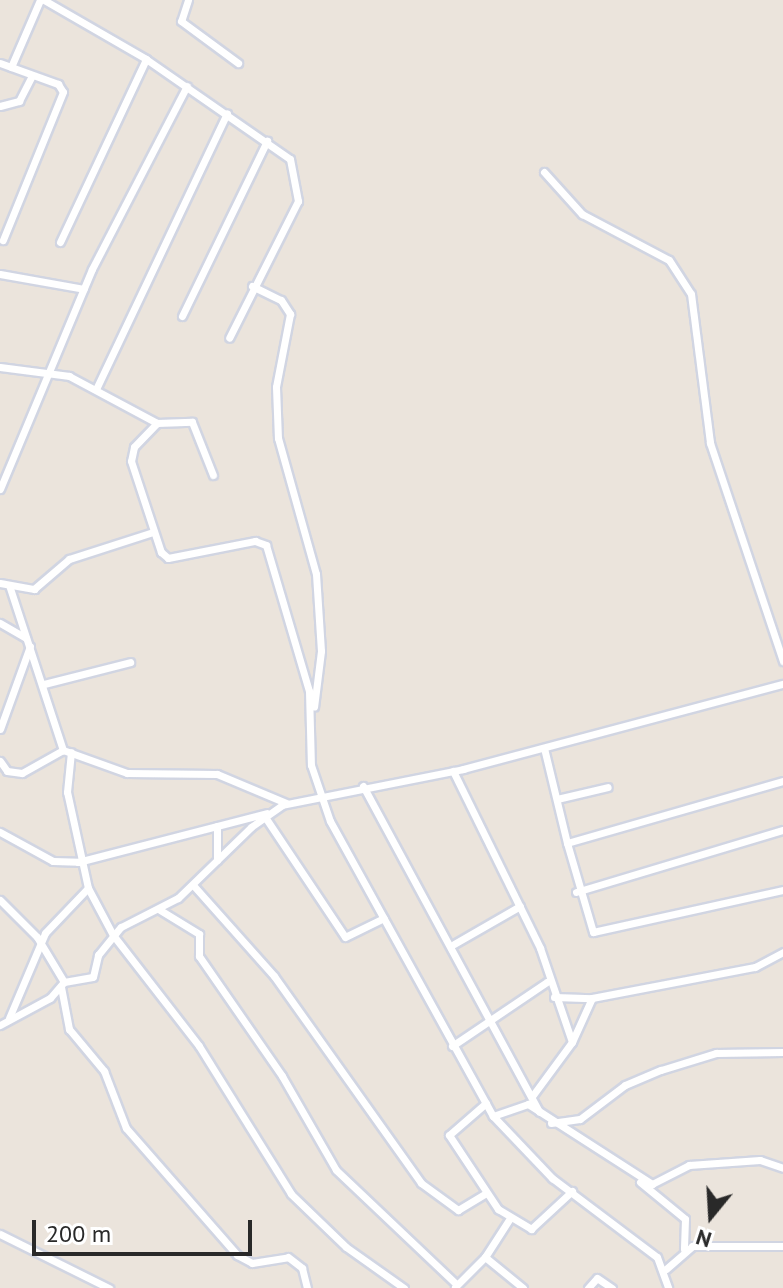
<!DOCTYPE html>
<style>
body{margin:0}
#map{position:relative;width:783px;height:1288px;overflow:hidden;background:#ebe4dc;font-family:"PT Sans",sans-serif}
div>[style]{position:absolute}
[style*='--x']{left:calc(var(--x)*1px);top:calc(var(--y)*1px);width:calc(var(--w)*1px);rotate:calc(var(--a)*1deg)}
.roads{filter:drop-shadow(2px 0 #d1d5e2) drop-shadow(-2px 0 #d1d5e2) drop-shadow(0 2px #d1d5e2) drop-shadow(0 -2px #d1d5e2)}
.street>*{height:7px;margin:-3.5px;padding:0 3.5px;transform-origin:3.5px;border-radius:3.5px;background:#fff}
span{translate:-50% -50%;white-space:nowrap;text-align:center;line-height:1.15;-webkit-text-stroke:6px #fff;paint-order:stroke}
.north{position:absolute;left:671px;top:1176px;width:80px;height:80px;-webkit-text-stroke:6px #fff;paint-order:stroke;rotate:198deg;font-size:22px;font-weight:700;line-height:32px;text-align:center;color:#292929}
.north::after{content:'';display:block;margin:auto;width:28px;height:36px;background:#292929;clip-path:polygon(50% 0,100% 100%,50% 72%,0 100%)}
.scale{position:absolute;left:32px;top:1220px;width:220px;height:36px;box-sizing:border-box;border:4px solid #292929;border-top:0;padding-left:10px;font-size:24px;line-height:28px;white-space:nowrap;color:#292929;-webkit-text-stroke:6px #fff;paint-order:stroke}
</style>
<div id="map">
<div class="roads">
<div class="street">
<div style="--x:44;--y:0;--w:118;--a:30"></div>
<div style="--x:146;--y:59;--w:175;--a:34.8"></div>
<div style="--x:290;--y:159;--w:43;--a:79.2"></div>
<div style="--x:298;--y:201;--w:153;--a:116.7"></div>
<div style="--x:188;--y:0;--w:22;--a:108"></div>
<div style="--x:181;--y:21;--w:71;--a:36.4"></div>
<div style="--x:0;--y:63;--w:62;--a:19.9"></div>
<div style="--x:58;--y:84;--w:9;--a:58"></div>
<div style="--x:63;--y:92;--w:160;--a:112.1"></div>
<div style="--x:11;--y:67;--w:73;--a:-66.6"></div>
<div style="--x:0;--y:106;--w:20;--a:-15"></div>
<div style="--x:19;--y:101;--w:28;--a:-63"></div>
<div style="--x:544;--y:172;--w:57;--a:47.9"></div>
<div style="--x:582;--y:214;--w:98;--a:27.9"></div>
<div style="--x:669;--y:260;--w:40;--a:57.1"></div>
<div style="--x:691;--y:294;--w:150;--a:82.7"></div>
<div style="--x:710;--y:443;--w:230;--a:71.5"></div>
<div style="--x:60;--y:242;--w:202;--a:-64.8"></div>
<div style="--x:0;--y:274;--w:85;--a:10.1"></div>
<div style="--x:252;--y:286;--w:32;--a:26"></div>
<div style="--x:281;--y:300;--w:17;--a:57"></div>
<div style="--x:290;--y:314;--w:74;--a:100.9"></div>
<div style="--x:276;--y:387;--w:51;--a:87.8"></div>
<div style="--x:278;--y:438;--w:141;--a:74.4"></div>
<div style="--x:316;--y:574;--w:77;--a:86.3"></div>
<div style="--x:321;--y:651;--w:56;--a:97.1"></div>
<div style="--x:182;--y:316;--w:195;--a:-64.1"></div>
<div style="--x:0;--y:367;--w:70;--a:7.4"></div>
<div style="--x:69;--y:376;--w:100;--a:28.1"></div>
<div style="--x:157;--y:423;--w:35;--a:-2"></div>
<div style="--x:192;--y:422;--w:57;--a:68.4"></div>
<div style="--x:97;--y:387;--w:303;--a:-64.6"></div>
<div style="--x:157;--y:423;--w:33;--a:134"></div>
<div style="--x:134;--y:447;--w:14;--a:102"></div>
<div style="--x:131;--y:461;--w:96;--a:71.8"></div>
<div style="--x:161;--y:552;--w:9;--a:41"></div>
<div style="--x:168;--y:558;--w:89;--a:-11.1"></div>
<div style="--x:255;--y:541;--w:12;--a:20"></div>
<div style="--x:266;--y:545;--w:152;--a:73.6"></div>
<div style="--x:309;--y:691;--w:74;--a:88.5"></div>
<div style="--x:311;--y:765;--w:59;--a:71.3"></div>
<div style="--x:330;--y:821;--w:337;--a:61.1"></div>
<div style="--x:493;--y:1116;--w:86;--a:46.4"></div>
<div style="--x:552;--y:1178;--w:131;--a:37"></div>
<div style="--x:657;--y:1257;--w:33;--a:70"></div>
<div style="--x:0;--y:489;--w:238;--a:-67.3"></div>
<div style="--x:92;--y:269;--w:206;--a:-62.6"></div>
<div style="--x:0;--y:583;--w:35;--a:10"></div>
<div style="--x:34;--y:589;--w:46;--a:-40.6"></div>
<div style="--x:69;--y:559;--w:88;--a:-17.8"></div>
<div style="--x:9;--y:585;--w:174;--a:71.9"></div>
<div style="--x:0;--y:623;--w:30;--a:30"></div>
<div style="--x:44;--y:684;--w:89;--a:-14.3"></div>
<div style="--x:0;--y:729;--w:88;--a:-70.1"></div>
<div style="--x:544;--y:748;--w:98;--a:76.4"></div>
<div style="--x:567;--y:843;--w:225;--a:-16"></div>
<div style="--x:0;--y:761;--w:12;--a:55"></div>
<div style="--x:7;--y:771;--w:15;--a:8"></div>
<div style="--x:22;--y:773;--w:47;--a:-29.3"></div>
<div style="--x:63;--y:750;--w:68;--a:19.8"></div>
<div style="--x:127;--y:773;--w:90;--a:0.6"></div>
<div style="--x:217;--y:774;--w:75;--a:22.8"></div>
<div style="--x:453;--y:771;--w:197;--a:63.8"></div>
<div style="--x:540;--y:948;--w:99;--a:71.2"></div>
<div style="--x:572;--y:1042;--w:48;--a:-65.6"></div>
<div style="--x:592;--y:998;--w:166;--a:-10.8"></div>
<div style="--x:755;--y:967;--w:32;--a:-28"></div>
<div style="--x:363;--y:786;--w:370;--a:61.6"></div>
<div style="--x:557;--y:799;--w:52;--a:-13.2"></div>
<div style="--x:265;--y:817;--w:144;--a:56.3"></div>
<div style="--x:345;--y:937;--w:43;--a:-26"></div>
<div style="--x:217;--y:826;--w:34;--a:90"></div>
<div style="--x:0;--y:832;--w:60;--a:28.7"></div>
<div style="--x:53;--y:861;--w:25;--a:2"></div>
<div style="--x:78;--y:862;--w:195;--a:-14.5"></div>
<div style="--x:567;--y:843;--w:93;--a:73.7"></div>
<div style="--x:593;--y:932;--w:195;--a:-12.5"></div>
<div style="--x:193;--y:885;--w:122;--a:48.3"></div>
<div style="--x:274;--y:976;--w:254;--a:54.6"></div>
<div style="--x:421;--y:1183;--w:46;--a:36.1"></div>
<div style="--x:458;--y:1210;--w:31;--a:-31"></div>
<div style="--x:88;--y:888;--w:53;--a:62"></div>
<div style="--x:113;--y:935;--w:140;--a:52.2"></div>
<div style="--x:199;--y:1046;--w:174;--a:58.1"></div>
<div style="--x:291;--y:1194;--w:76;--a:43.9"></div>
<div style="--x:346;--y:1247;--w:71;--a:35.3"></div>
<div style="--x:576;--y:892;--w:216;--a:-16.7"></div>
<div style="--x:0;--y:900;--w:52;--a:45"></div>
<div style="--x:37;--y:937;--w:52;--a:59"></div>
<div style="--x:160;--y:910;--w:46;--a:31.6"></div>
<div style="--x:199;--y:934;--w:22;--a:90"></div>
<div style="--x:199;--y:956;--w:146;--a:55.3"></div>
<div style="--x:282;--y:1076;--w:108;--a:60.1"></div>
<div style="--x:336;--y:1170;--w:166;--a:43.5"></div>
<div style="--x:454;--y:944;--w:76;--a:-29.9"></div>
<div style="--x:61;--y:987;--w:43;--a:79.2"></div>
<div style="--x:69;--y:1029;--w:55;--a:50.2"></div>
<div style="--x:104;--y:1071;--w:61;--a:68.9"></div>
<div style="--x:126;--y:1128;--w:169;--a:48.8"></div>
<div style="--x:237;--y:1255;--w:17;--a:28"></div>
<div style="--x:252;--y:1263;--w:36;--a:-9"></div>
<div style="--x:288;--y:1257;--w:18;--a:38"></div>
<div style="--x:302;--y:1268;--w:21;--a:76"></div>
<div style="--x:554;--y:997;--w:38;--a:2"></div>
<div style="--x:9;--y:1018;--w:92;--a:-67"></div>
<div style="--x:45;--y:933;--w:62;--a:-46.3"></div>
<div style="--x:88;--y:888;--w:98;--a:-102.3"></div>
<div style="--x:67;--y:792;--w:40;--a:-84.3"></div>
<div style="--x:0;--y:1025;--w:57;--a:-28.4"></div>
<div style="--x:50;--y:998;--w:21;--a:-49"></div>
<div style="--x:64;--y:982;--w:29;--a:-10"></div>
<div style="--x:93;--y:977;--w:23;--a:-77"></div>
<div style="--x:98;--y:955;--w:36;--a:-51"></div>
<div style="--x:121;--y:927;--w:64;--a:-27"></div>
<div style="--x:178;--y:898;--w:102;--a:-44.2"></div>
<div style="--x:251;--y:827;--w:38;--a:-35"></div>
<div style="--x:282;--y:805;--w:185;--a:-11.2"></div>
<div style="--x:463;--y:769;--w:331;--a:-14.9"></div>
<div style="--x:452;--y:1046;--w:115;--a:-34"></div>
<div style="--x:533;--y:1095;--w:66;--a:-53.7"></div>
<div style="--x:486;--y:1103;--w:49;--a:139.1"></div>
<div style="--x:449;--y:1135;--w:89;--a:56.5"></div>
<div style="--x:498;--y:1209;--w:39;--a:31"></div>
<div style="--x:531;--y:1229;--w:56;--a:-42.8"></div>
<div style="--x:493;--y:1116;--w:37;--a:-19"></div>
<div style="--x:528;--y:1104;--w:148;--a:32.8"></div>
<div style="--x:652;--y:1184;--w:42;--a:-27.2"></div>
<div style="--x:689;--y:1165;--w:71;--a:-4"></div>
<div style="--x:760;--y:1160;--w:24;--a:19"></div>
<div style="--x:551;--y:1123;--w:29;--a:-8"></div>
<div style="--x:580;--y:1119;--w:56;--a:-37.1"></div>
<div style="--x:625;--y:1085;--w:39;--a:-23"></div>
<div style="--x:661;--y:1070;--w:58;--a:-17.2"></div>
<div style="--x:716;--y:1053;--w:67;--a:-0.9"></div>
<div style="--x:640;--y:1182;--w:58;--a:39.4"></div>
<div style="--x:685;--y:1219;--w:30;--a:92"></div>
<div style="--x:0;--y:1234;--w:122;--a:26.4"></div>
<div style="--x:485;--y:1257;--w:49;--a:39.2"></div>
<div style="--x:666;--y:1269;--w:35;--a:-41"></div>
<div style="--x:692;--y:1246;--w:91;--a:0"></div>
<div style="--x:455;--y:1287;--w:42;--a:-45"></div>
<div style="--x:485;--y:1257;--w:46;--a:-57.3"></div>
<div style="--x:588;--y:1288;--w:13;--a:-48"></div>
<div style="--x:597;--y:1278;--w:18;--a:34"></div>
</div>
</div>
<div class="north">N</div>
<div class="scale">200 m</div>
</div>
